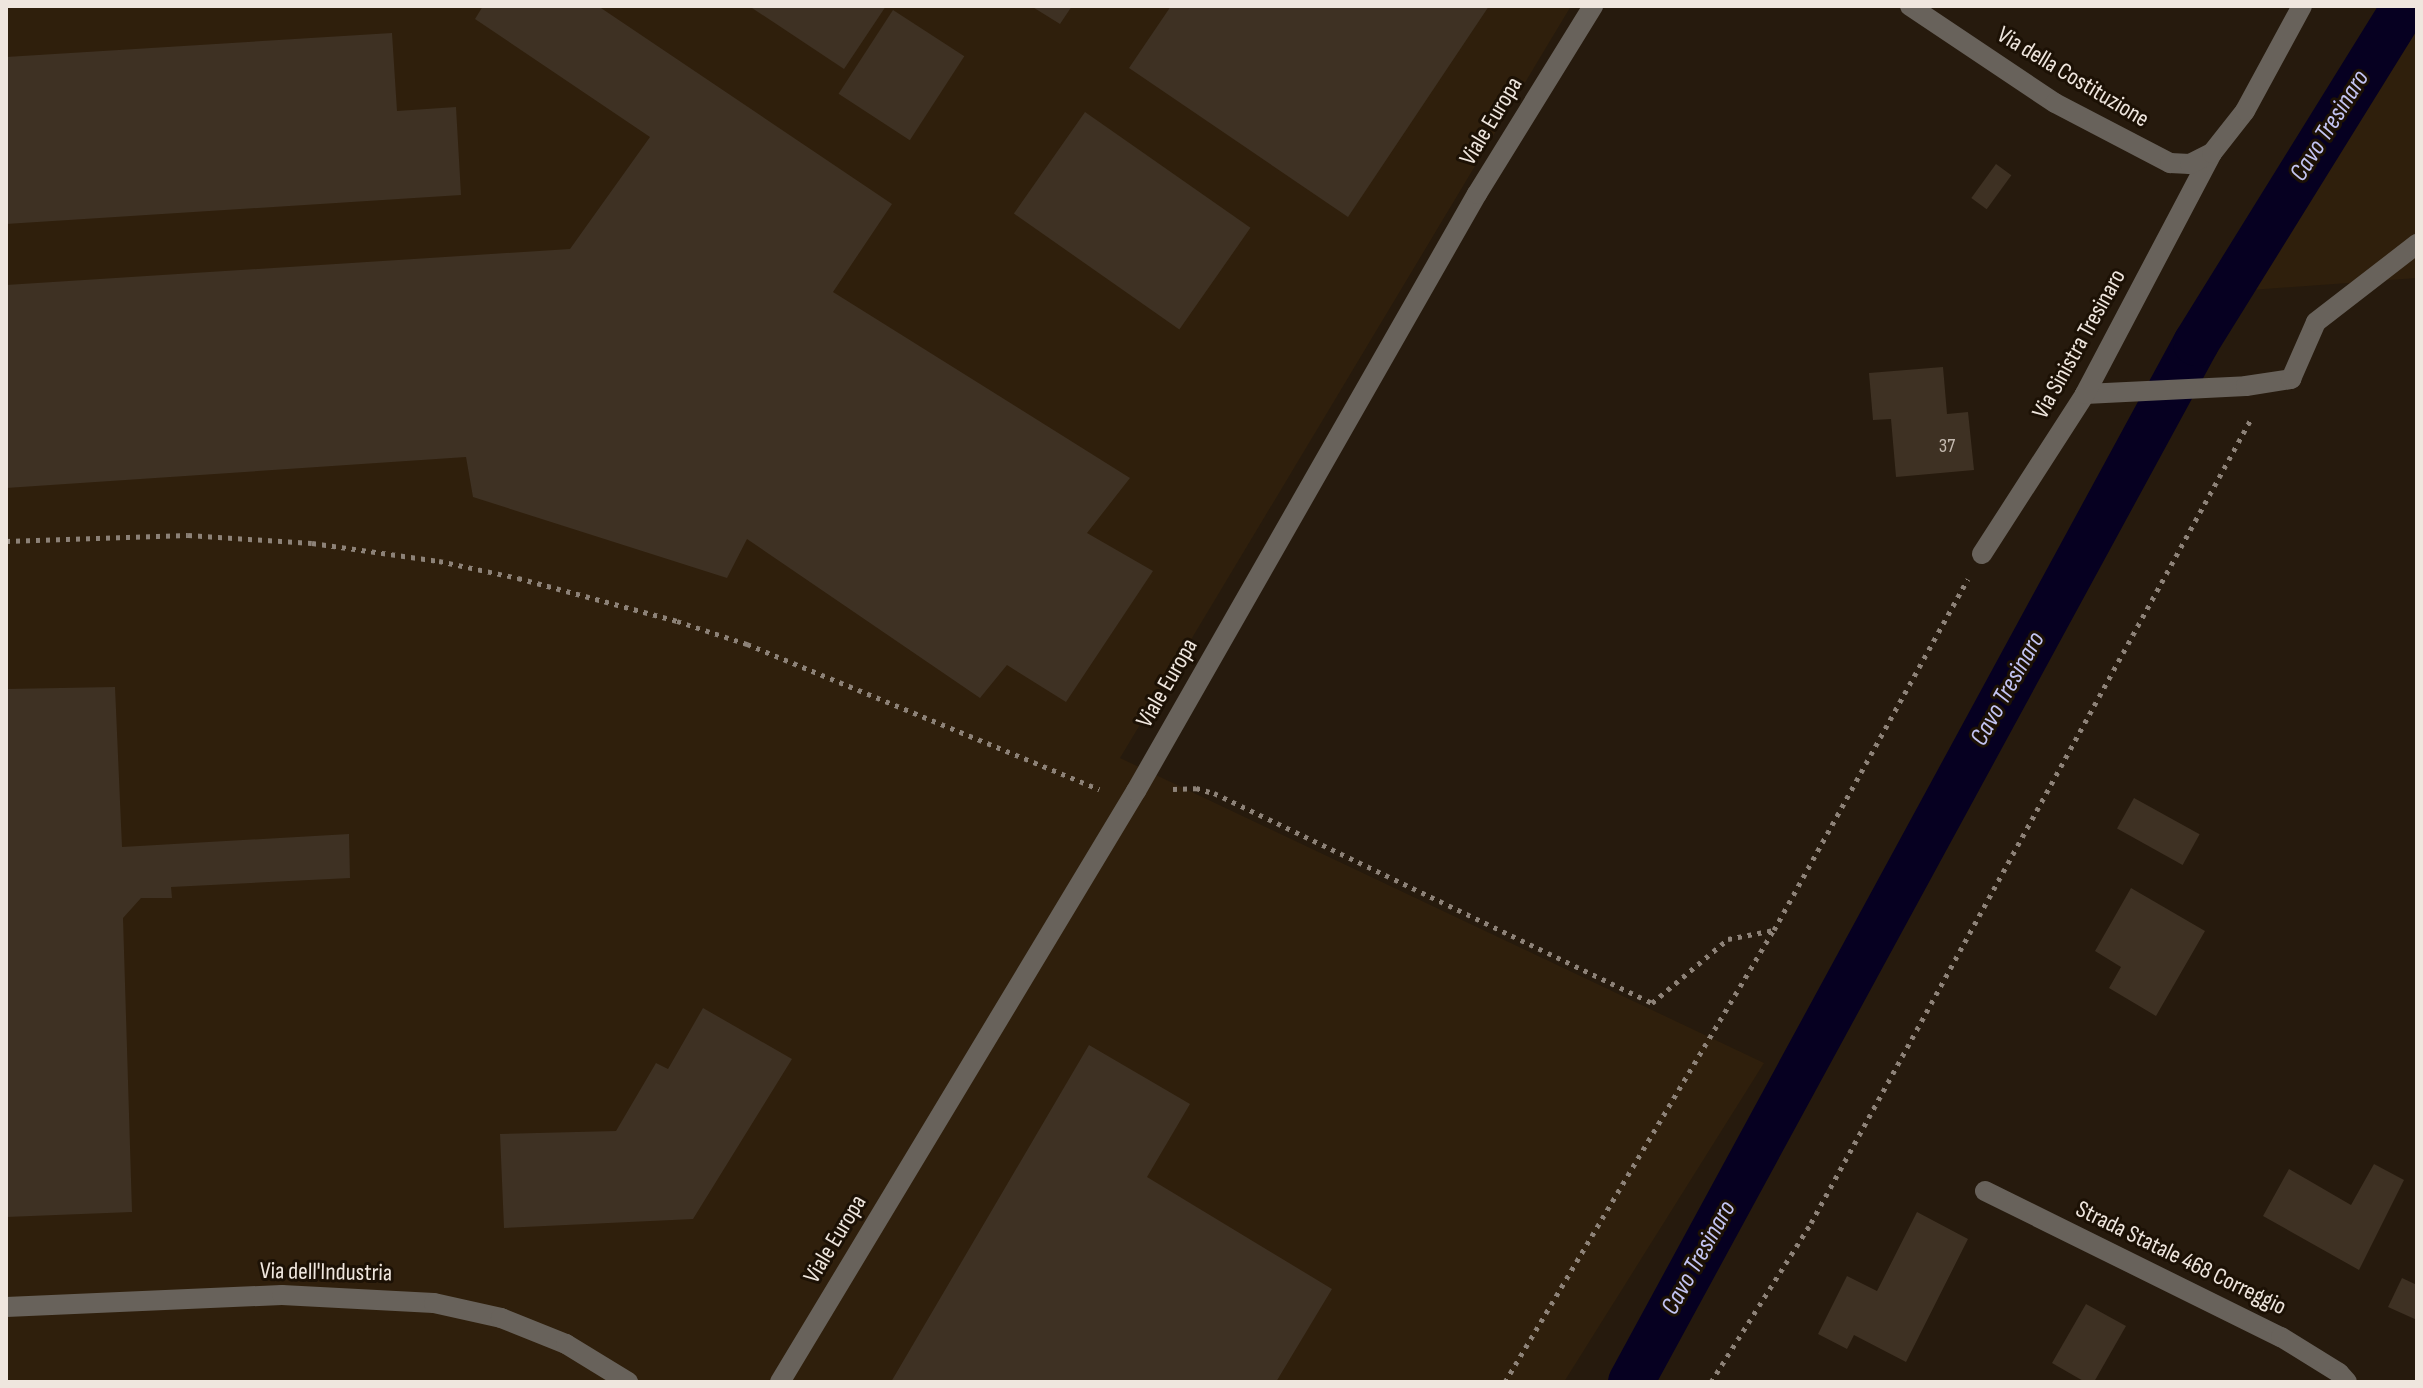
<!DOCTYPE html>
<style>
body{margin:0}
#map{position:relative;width:2423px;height:1388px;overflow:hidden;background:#261a0d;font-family:"Sofia Sans Condensed",sans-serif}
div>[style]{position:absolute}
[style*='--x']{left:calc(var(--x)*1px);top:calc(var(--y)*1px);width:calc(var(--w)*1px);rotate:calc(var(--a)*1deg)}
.built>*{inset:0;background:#2f1f0c}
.canal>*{height:46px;margin:-23px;padding:0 23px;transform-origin:23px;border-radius:23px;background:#060021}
.building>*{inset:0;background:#3e3123;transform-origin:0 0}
.path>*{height:5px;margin-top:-2.5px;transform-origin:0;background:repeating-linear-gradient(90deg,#8d8278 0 4px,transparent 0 10px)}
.service>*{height:20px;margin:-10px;padding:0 10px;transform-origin:10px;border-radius:10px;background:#68625b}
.minor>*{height:20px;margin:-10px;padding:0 10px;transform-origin:10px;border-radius:10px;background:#68625b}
span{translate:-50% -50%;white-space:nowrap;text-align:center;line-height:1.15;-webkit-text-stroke:6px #1c1105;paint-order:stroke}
.number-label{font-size:20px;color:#c3b9af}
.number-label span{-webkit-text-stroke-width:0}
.street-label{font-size:24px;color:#efe6de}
.water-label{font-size:26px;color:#c3c4f2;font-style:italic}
.frame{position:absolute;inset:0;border:8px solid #efe6de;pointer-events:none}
</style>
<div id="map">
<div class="built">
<div style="clip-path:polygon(6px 6px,1571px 6px,1120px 758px,1764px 1063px,1564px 1382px,6px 1382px)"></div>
<div style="clip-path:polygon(2417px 9px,2417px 278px,2237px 291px)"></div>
</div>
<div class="canal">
<div style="--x:1631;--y:1382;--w:1183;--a:-61.46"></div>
<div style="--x:2196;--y:343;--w:397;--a:-58.2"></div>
</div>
<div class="building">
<div style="clip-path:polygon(483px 6px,598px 6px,892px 204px,833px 292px,1130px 478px,1087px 533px,1153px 571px,1066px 702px,1007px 665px,980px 698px,747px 539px,727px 578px,473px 497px,466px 457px,6px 488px,6px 285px,570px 249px,650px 137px,475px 19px)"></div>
<div style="clip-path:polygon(749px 6px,886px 6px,844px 69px)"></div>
<div style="clip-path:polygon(1031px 6px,1072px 6px,1060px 24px)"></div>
<div style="clip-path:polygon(1171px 6px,1489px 6px,1348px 217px,1129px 68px)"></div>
<div style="left:893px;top:10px;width:85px;height:100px;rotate:33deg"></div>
<div style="clip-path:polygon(392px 33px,397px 111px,456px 107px,461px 195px,6px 224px,6px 57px)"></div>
<div style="left:1085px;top:112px;width:202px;height:124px;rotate:35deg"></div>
<div style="left:1996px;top:164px;width:19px;height:42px;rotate:36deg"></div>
<div style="clip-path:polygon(1943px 367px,1947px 414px,1968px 412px,1974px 470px,1896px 477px,1891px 419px,1873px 420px,1869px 373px)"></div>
<div style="clip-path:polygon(115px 687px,122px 847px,349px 834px,350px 878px,171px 887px,172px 898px,141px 898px,123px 918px,132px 1212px,6px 1217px,6px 689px)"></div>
<div style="left:2134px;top:798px;width:75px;height:35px;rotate:29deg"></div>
<div style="clip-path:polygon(2131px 888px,2205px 931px,2156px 1016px,2109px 988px,2121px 967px,2095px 951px)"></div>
<div style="clip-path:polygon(703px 1008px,792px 1059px,693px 1219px,504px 1228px,500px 1134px,616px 1131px,656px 1063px,668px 1069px)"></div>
<div style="clip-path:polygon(1089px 1045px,1190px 1104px,1147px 1177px,1332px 1289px,1276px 1382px,891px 1382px)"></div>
<div style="clip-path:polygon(2374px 1164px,2404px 1180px,2359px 1270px,2263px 1216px,2289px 1169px,2351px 1205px)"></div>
<div style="clip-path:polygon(1917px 1212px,1968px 1239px,1906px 1362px,1854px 1335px,1847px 1349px,1818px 1334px,1847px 1276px,1877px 1291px)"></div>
<div style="clip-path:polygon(2402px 1278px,2417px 1285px,2417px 1320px,2388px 1307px)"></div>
<div style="clip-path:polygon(2086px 1304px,2126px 1326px,2094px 1382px,2085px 1382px,2052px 1363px)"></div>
</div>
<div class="path">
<div style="--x:6;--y:541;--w:182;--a:-1.9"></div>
<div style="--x:188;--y:535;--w:124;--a:3.7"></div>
<div style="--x:312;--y:543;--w:128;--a:8.1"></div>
<div style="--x:439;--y:561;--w:81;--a:12.1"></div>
<div style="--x:518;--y:578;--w:165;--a:15.1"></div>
<div style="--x:677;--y:621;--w:74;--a:18.2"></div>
<div style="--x:747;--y:644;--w:381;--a:22.4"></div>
<div style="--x:1173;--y:789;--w:23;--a:-2"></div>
<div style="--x:1196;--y:788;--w:19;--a:16"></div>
<div style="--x:1214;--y:793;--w:486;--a:25.6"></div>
<div style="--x:1652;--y:1003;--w:99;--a:-40.1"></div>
<div style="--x:1728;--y:939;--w:47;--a:-11.1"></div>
<div style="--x:1774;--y:930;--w:401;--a:-61.1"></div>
<div style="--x:1505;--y:1382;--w:525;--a:-59.28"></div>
<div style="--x:1711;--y:1382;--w:188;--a:-57.8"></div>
<div style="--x:1811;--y:1223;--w:919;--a:-61.31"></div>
</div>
<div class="service">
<div style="--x:2085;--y:394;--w:161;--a:-2.8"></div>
<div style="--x:2246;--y:386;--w:46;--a:-8.8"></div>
<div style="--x:2291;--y:379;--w:62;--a:-66.3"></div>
<div style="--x:2316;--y:322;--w:128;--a:-37.7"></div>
<div style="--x:1982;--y:554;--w:190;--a:-57.2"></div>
<div style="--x:2085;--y:394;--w:272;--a:-62.2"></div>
</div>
<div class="minor">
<div style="--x:1910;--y:6;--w:174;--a:33.8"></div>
<div style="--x:2055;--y:103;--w:130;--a:27.6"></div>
<div style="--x:2170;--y:163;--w:20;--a:3"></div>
<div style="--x:2190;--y:164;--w:25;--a:-27"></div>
<div style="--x:2212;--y:153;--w:53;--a:-51.8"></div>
<div style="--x:2245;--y:111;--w:119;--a:-61.5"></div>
<div style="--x:1985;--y:1191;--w:330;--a:26.3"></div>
<div style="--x:2281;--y:1337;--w:68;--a:31.8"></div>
<div style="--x:2339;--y:1373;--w:12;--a:48"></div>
<div style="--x:6;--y:1307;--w:276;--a:-2.5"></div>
<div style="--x:282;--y:1295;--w:152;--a:3"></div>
<div style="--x:434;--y:1303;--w:69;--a:12.6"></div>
<div style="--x:501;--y:1318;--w:70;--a:21.8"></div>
<div style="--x:566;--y:1344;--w:73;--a:31.5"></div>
<div style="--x:780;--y:1382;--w:690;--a:-58.94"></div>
<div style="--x:1136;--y:791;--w:688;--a:-60.27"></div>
<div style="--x:1477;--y:194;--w:221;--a:-58.3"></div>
</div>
<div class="number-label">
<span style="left:1947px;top:446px">37</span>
</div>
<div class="street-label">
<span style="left:2073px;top:77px;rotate:31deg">Via della Costituzione</span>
<span style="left:1491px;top:121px;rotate:-59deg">Viale Europa</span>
<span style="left:2079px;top:344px;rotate:-61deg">Via Sinistra Tresinaro</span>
<span style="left:1167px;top:683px;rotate:-60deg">Viale Europa</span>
<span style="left:835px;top:1239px;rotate:-59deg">Viale Europa</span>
<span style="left:2181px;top:1258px;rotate:26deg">Strada Statale 468 Correggio</span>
<span style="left:326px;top:1272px;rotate:1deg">Via dell'Industria</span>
</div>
<div class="water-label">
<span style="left:2330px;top:126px;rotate:-58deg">Cavo Tresinaro</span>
<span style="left:2008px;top:689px;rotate:-61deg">Cavo Tresinaro</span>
<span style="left:1699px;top:1258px;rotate:-61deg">Cavo Tresinaro</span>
</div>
<div class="frame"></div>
</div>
